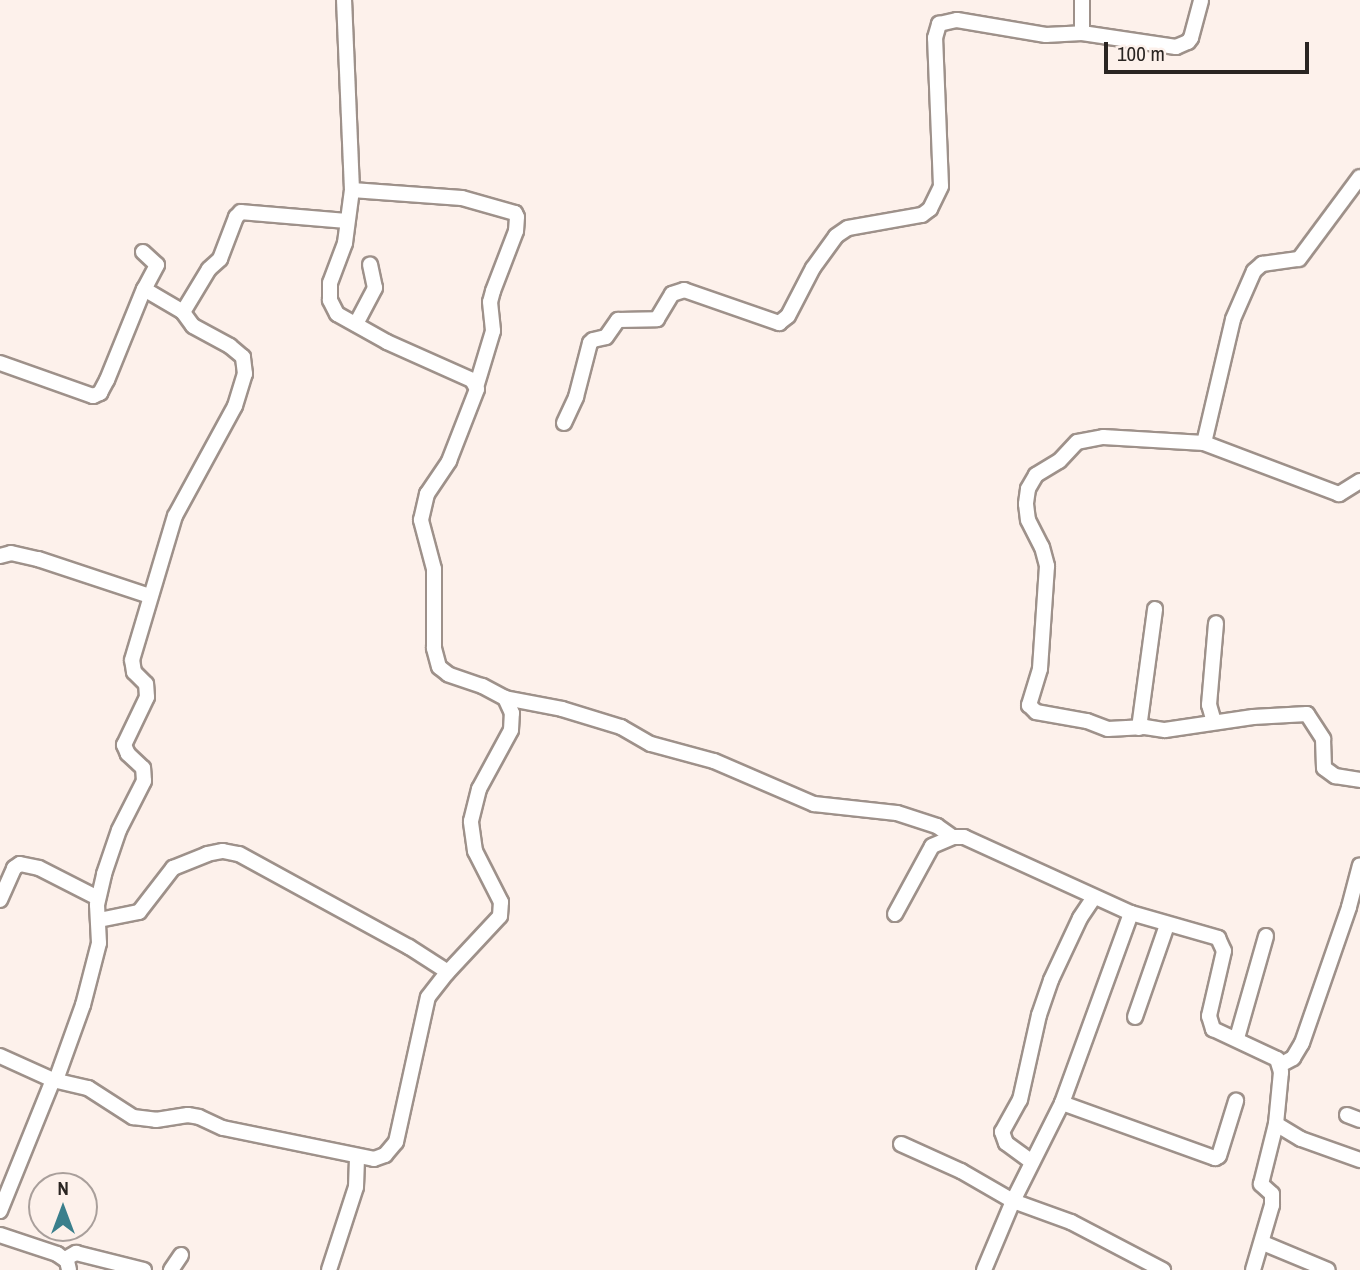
<!DOCTYPE html>
<style>
body{margin:0}
#map{position:relative;width:1360px;height:1270px;overflow:hidden;background:#fdf1eb;font-family:"Archivo Narrow",sans-serif}
div>[style]{position:absolute}
[style*='--x']{left:calc(var(--x)*1px);top:calc(var(--y)*1px);width:calc(var(--w)*1px);rotate:calc(var(--a)*1deg)}
.roads{filter:drop-shadow(2px 0 #9e918a) drop-shadow(-2px 0 #9e918a) drop-shadow(0 2px #9e918a) drop-shadow(0 -2px #9e918a)}
.street>*{height:14px;margin:-7px;padding:0 7px;transform-origin:7px;border-radius:7px;background:#fff}
span{translate:-50% -50%;white-space:nowrap;text-align:center;line-height:1.15;-webkit-text-stroke:7px #fdf1eb;paint-order:stroke}
.north{position:absolute;left:28px;top:1172px;width:70px;height:70px;box-sizing:border-box;background:#fdf1eb;border:2px solid #a99f9b;border-radius:50%;rotate:0deg;font-size:19px;font-weight:700;line-height:28px;text-align:center;color:#2a2522}
.north::after{content:'';display:block;margin:auto;width:24px;height:32px;background:#3a7f8c;clip-path:polygon(50% 0,100% 100%,50% 72%,0 100%)}
.scale{position:absolute;left:1104px;top:42px;width:205px;height:32px;box-sizing:border-box;border:4px solid #2a2522;border-top:0;padding-left:9px;font-size:21px;line-height:24px;white-space:nowrap;color:#2a2522;-webkit-text-stroke:5px #fdf1eb;paint-order:stroke}
</style>
<div id="map">
<div class="roads">
<div class="street">
<div style="--x:1082;--y:33;--w:33;--a:-90"></div>
<div style="--x:352;--y:190;--w:110;--a:4.2"></div>
<div style="--x:462;--y:198;--w:55;--a:15.8"></div>
<div style="--x:515;--y:213;--w:4;--a:63"></div>
<div style="--x:517;--y:217;--w:14;--a:94"></div>
<div style="--x:516;--y:231;--w:64;--a:111"></div>
<div style="--x:493;--y:291;--w:11;--a:105"></div>
<div style="--x:490;--y:302;--w:29;--a:84"></div>
<div style="--x:493;--y:331;--w:55;--a:106.8"></div>
<div style="--x:143;--y:252;--w:19;--a:43"></div>
<div style="--x:157;--y:265;--w:27;--a:118"></div>
<div style="--x:356;--y:324;--w:41;--a:-62.2"></div>
<div style="--x:375;--y:288;--w:24;--a:-102"></div>
<div style="--x:0;--y:363;--w:99;--a:19.5"></div>
<div style="--x:93;--y:396;--w:8;--a:-23"></div>
<div style="--x:100;--y:393;--w:15;--a:-62"></div>
<div style="--x:107;--y:380;--w:98;--a:-67.9"></div>
<div style="--x:144;--y:289;--w:45;--a:30.5"></div>
<div style="--x:564;--y:423;--w:29;--a:-65"></div>
<div style="--x:576;--y:397;--w:56;--a:-75.5"></div>
<div style="--x:590;--y:343;--w:4;--a:-45"></div>
<div style="--x:593;--y:340;--w:13;--a:-13"></div>
<div style="--x:606;--y:337;--w:21;--a:-55"></div>
<div style="--x:618;--y:320;--w:39;--a:-1"></div>
<div style="--x:657;--y:319;--w:29;--a:-59"></div>
<div style="--x:672;--y:294;--w:13;--a:-18"></div>
<div style="--x:684;--y:290;--w:101;--a:19.2"></div>
<div style="--x:779;--y:323;--w:11;--a:-38"></div>
<div style="--x:788;--y:316;--w:54;--a:-62.5"></div>
<div style="--x:813;--y:268;--w:39;--a:-54"></div>
<div style="--x:836;--y:236;--w:14;--a:-34"></div>
<div style="--x:848;--y:228;--w:75;--a:-10"></div>
<div style="--x:922;--y:215;--w:10;--a:-37"></div>
<div style="--x:930;--y:209;--w:25;--a:-64"></div>
<div style="--x:941;--y:186;--w:148;--a:-92.3"></div>
<div style="--x:935;--y:38;--w:15;--a:-74"></div>
<div style="--x:939;--y:24;--w:18;--a:-13"></div>
<div style="--x:957;--y:20;--w:90;--a:9.6"></div>
<div style="--x:1046;--y:35;--w:36;--a:-3"></div>
<div style="--x:1082;--y:33;--w:95;--a:8.5"></div>
<div style="--x:1176;--y:47;--w:13;--a:-23"></div>
<div style="--x:1188;--y:42;--w:5;--a:-53"></div>
<div style="--x:1191;--y:38;--w:39;--a:-75"></div>
<div style="--x:1204;--y:443;--w:127;--a:-76.8"></div>
<div style="--x:1233;--y:319;--w:52;--a:-66.4"></div>
<div style="--x:1254;--y:271;--w:11;--a:-41"></div>
<div style="--x:1262;--y:264;--w:37;--a:-8"></div>
<div style="--x:1299;--y:259;--w:102;--a:-53.4"></div>
<div style="--x:1360;--y:481;--w:25;--a:148"></div>
<div style="--x:1339;--y:494;--w:144;--a:-159.3"></div>
<div style="--x:1204;--y:443;--w:101;--a:-176.6"></div>
<div style="--x:1103;--y:437;--w:26;--a:169"></div>
<div style="--x:1077;--y:442;--w:26;--a:133"></div>
<div style="--x:1059;--y:461;--w:27;--a:149"></div>
<div style="--x:1036;--y:475;--w:16;--a:120"></div>
<div style="--x:1028;--y:489;--w:15;--a:98"></div>
<div style="--x:1026;--y:504;--w:16;--a:83"></div>
<div style="--x:1028;--y:520;--w:30;--a:63"></div>
<div style="--x:1042;--y:547;--w:20;--a:75"></div>
<div style="--x:1047;--y:566;--w:103;--a:93.9"></div>
<div style="--x:1040;--y:669;--w:38;--a:107"></div>
<div style="--x:1029;--y:705;--w:10;--a:45"></div>
<div style="--x:1036;--y:712;--w:52;--a:10"></div>
<div style="--x:1087;--y:721;--w:22;--a:21"></div>
<div style="--x:1108;--y:729;--w:37;--a:-3"></div>
<div style="--x:1145;--y:727;--w:20;--a:9"></div>
<div style="--x:1165;--y:730;--w:89;--a:-8.4"></div>
<div style="--x:1253;--y:717;--w:54;--a:-3.2"></div>
<div style="--x:1307;--y:714;--w:30;--a:57"></div>
<div style="--x:1323;--y:739;--w:29;--a:88"></div>
<div style="--x:1324;--y:768;--w:14;--a:36"></div>
<div style="--x:1335;--y:776;--w:25;--a:9"></div>
<div style="--x:0;--y:556;--w:11;--a:-15"></div>
<div style="--x:11;--y:553;--w:28;--a:13"></div>
<div style="--x:38;--y:559;--w:118;--a:18.3"></div>
<div style="--x:505;--y:698;--w:58;--a:10.9"></div>
<div style="--x:562;--y:709;--w:62;--a:17"></div>
<div style="--x:621;--y:727;--w:34;--a:30"></div>
<div style="--x:651;--y:744;--w:65;--a:15.1"></div>
<div style="--x:714;--y:761;--w:109;--a:23.3"></div>
<div style="--x:814;--y:804;--w:83;--a:6.2"></div>
<div style="--x:897;--y:813;--w:42;--a:18"></div>
<div style="--x:937;--y:826;--w:19;--a:35"></div>
<div style="--x:1214;--y:722;--w:18;--a:-106"></div>
<div style="--x:1209;--y:705;--w:82;--a:-85.1"></div>
<div style="--x:1139;--y:728;--w:120;--a:-82.3"></div>
<div style="--x:0;--y:900;--w:35;--a:-66"></div>
<div style="--x:14;--y:868;--w:7;--a:-34"></div>
<div style="--x:20;--y:864;--w:19;--a:12"></div>
<div style="--x:39;--y:868;--w:66;--a:27"></div>
<div style="--x:895;--y:914;--w:77;--a:-61.4"></div>
<div style="--x:932;--y:846;--w:23;--a:-23"></div>
<div style="--x:953;--y:837;--w:11;--a:0"></div>
<div style="--x:964;--y:837;--w:183;--a:24.5"></div>
<div style="--x:1131;--y:913;--w:91;--a:16"></div>
<div style="--x:1218;--y:938;--w:14;--a:65"></div>
<div style="--x:1224;--y:951;--w:67;--a:103"></div>
<div style="--x:1209;--y:1016;--w:14;--a:73"></div>
<div style="--x:1213;--y:1029;--w:71;--a:25.1"></div>
<div style="--x:1277;--y:1059;--w:14;--a:73"></div>
<div style="--x:1281;--y:1072;--w:52;--a:95.5"></div>
<div style="--x:1276;--y:1124;--w:29;--a:31"></div>
<div style="--x:1301;--y:1139;--w:63;--a:19.6"></div>
<div style="--x:99;--y:920;--w:41;--a:-11.3"></div>
<div style="--x:139;--y:912;--w:56;--a:-52.3"></div>
<div style="--x:173;--y:868;--w:37;--a:-22"></div>
<div style="--x:207;--y:854;--w:16;--a:-11"></div>
<div style="--x:223;--y:851;--w:16;--a:11"></div>
<div style="--x:239;--y:854;--w:194;--a:28.7"></div>
<div style="--x:409;--y:947;--w:46;--a:32.7"></div>
<div style="--x:1135;--y:1017;--w:97;--a:-70.8"></div>
<div style="--x:1237;--y:1038;--w:106;--a:-74.1"></div>
<div style="--x:0;--y:1056;--w:58;--a:24.4"></div>
<div style="--x:53;--y:1080;--w:36;--a:13"></div>
<div style="--x:88;--y:1088;--w:54;--a:32.8"></div>
<div style="--x:133;--y:1117;--w:23;--a:7"></div>
<div style="--x:156;--y:1120;--w:32;--a:-9"></div>
<div style="--x:188;--y:1115;--w:11;--a:10"></div>
<div style="--x:199;--y:1117;--w:26;--a:25"></div>
<div style="--x:223;--y:1128;--w:154;--a:11.6"></div>
<div style="--x:374;--y:1159;--w:12;--a:-20"></div>
<div style="--x:385;--y:1155;--w:17;--a:-50"></div>
<div style="--x:396;--y:1142;--w:148;--a:-77.6"></div>
<div style="--x:428;--y:997;--w:29;--a:-52"></div>
<div style="--x:446;--y:974;--w:79;--a:-47"></div>
<div style="--x:500;--y:916;--w:14;--a:-86"></div>
<div style="--x:501;--y:902;--w:57;--a:-117"></div>
<div style="--x:475;--y:851;--w:30;--a:-98"></div>
<div style="--x:471;--y:821;--w:33;--a:-76"></div>
<div style="--x:479;--y:789;--w:67;--a:-61.5"></div>
<div style="--x:511;--y:730;--w:17;--a:-87"></div>
<div style="--x:512;--y:713;--w:17;--a:-115"></div>
<div style="--x:505;--y:698;--w:26;--a:-152"></div>
<div style="--x:482;--y:686;--w:36;--a:-161"></div>
<div style="--x:448;--y:674;--w:11;--a:-142"></div>
<div style="--x:439;--y:667;--w:20;--a:-105"></div>
<div style="--x:434;--y:648;--w:79;--a:-90"></div>
<div style="--x:434;--y:569;--w:51;--a:-104.9"></div>
<div style="--x:421;--y:520;--w:27;--a:-77"></div>
<div style="--x:427;--y:494;--w:40;--a:-56"></div>
<div style="--x:449;--y:461;--w:77;--a:-68.7"></div>
<div style="--x:477;--y:389;--w:10;--a:-119"></div>
<div style="--x:472;--y:380;--w:93;--a:-155.9"></div>
<div style="--x:387;--y:342;--w:57;--a:-150.8"></div>
<div style="--x:337;--y:314;--w:16;--a:-117"></div>
<div style="--x:330;--y:300;--w:17;--a:-90"></div>
<div style="--x:330;--y:283;--w:43;--a:-69.4"></div>
<div style="--x:345;--y:243;--w:53;--a:-82.5"></div>
<div style="--x:352;--y:190;--w:190;--a:-92.4"></div>
<div style="--x:1280;--y:1065;--w:15;--a:-28"></div>
<div style="--x:1293;--y:1058;--w:17;--a:-59"></div>
<div style="--x:1302;--y:1043;--w:144;--a:-70.9"></div>
<div style="--x:1349;--y:907;--w:43;--a:-75.3"></div>
<div style="--x:56;--y:1080;--w:80;--a:-70.2"></div>
<div style="--x:83;--y:1005;--w:64;--a:-75.5"></div>
<div style="--x:99;--y:943;--w:38;--a:-93"></div>
<div style="--x:97;--y:905;--w:32;--a:-77"></div>
<div style="--x:104;--y:874;--w:46;--a:-71.2"></div>
<div style="--x:119;--y:830;--w:55;--a:-63"></div>
<div style="--x:144;--y:781;--w:13;--a:-94"></div>
<div style="--x:143;--y:768;--w:21;--a:-137"></div>
<div style="--x:128;--y:754;--w:10;--a:-114"></div>
<div style="--x:124;--y:745;--w:53;--a:-64.4"></div>
<div style="--x:147;--y:697;--w:13;--a:-94"></div>
<div style="--x:146;--y:684;--w:17;--a:-135"></div>
<div style="--x:134;--y:672;--w:12;--a:-99"></div>
<div style="--x:132;--y:660;--w:150;--a:-73.4"></div>
<div style="--x:175;--y:516;--w:125;--a:-61.4"></div>
<div style="--x:235;--y:406;--w:34;--a:-73"></div>
<div style="--x:245;--y:374;--w:17;--a:-97"></div>
<div style="--x:243;--y:357;--w:17;--a:-140"></div>
<div style="--x:230;--y:346;--w:42;--a:-151.6"></div>
<div style="--x:193;--y:326;--w:17;--a:-126"></div>
<div style="--x:183;--y:312;--w:50;--a:-58.8"></div>
<div style="--x:209;--y:269;--w:15;--a:-42"></div>
<div style="--x:220;--y:259;--w:45;--a:-69.1"></div>
<div style="--x:236;--y:217;--w:7;--a:-45"></div>
<div style="--x:241;--y:212;--w:105;--a:4.9"></div>
<div style="--x:1062;--y:1103;--w:163;--a:19.8"></div>
<div style="--x:1215;--y:1158;--w:4;--a:-27"></div>
<div style="--x:1219;--y:1156;--w:58;--a:-72.8"></div>
<div style="--x:1347;--y:1115;--w:14;--a:21"></div>
<div style="--x:901;--y:1144;--w:66;--a:24.2"></div>
<div style="--x:961;--y:1171;--w:60;--a:30"></div>
<div style="--x:1013;--y:1201;--w:62;--a:19.9"></div>
<div style="--x:1071;--y:1222;--w:104;--a:27.6"></div>
<div style="--x:1032;--y:1162;--w:32;--a:-144"></div>
<div style="--x:1006;--y:1143;--w:12;--a:-110"></div>
<div style="--x:1002;--y:1132;--w:37;--a:-61"></div>
<div style="--x:1020;--y:1100;--w:87;--a:-77.4"></div>
<div style="--x:1039;--y:1015;--w:37;--a:-71"></div>
<div style="--x:1051;--y:980;--w:68;--a:-64.9"></div>
<div style="--x:1080;--y:918;--w:25;--a:-56"></div>
<div style="--x:0;--y:1211;--w:141;--a:-68"></div>
<div style="--x:0;--y:1235;--w:60;--a:18.4"></div>
<div style="--x:57;--y:1254;--w:12;--a:35"></div>
<div style="--x:67;--y:1261;--w:9;--a:77"></div>
<div style="--x:1263;--y:1243;--w:70;--a:22.6"></div>
<div style="--x:65;--y:1259;--w:13;--a:-29"></div>
<div style="--x:76;--y:1253;--w:70;--a:14"></div>
<div style="--x:171;--y:1270;--w:18;--a:-56"></div>
<div style="--x:329;--y:1270;--w:87;--a:-72"></div>
<div style="--x:356;--y:1187;--w:29;--a:-88"></div>
<div style="--x:984;--y:1270;--w:75;--a:-67.2"></div>
<div style="--x:1013;--y:1201;--w:110;--a:-63.4"></div>
<div style="--x:1062;--y:1103;--w:202;--a:-70"></div>
<div style="--x:1253;--y:1270;--w:68;--a:-73.7"></div>
<div style="--x:1272;--y:1205;--w:11;--a:-90"></div>
<div style="--x:1272;--y:1194;--w:15;--a:-138"></div>
<div style="--x:1261;--y:1184;--w:62;--a:-76"></div>
</div>
</div>
<div class="north">N</div>
<div class="scale">100 m</div>
</div>
